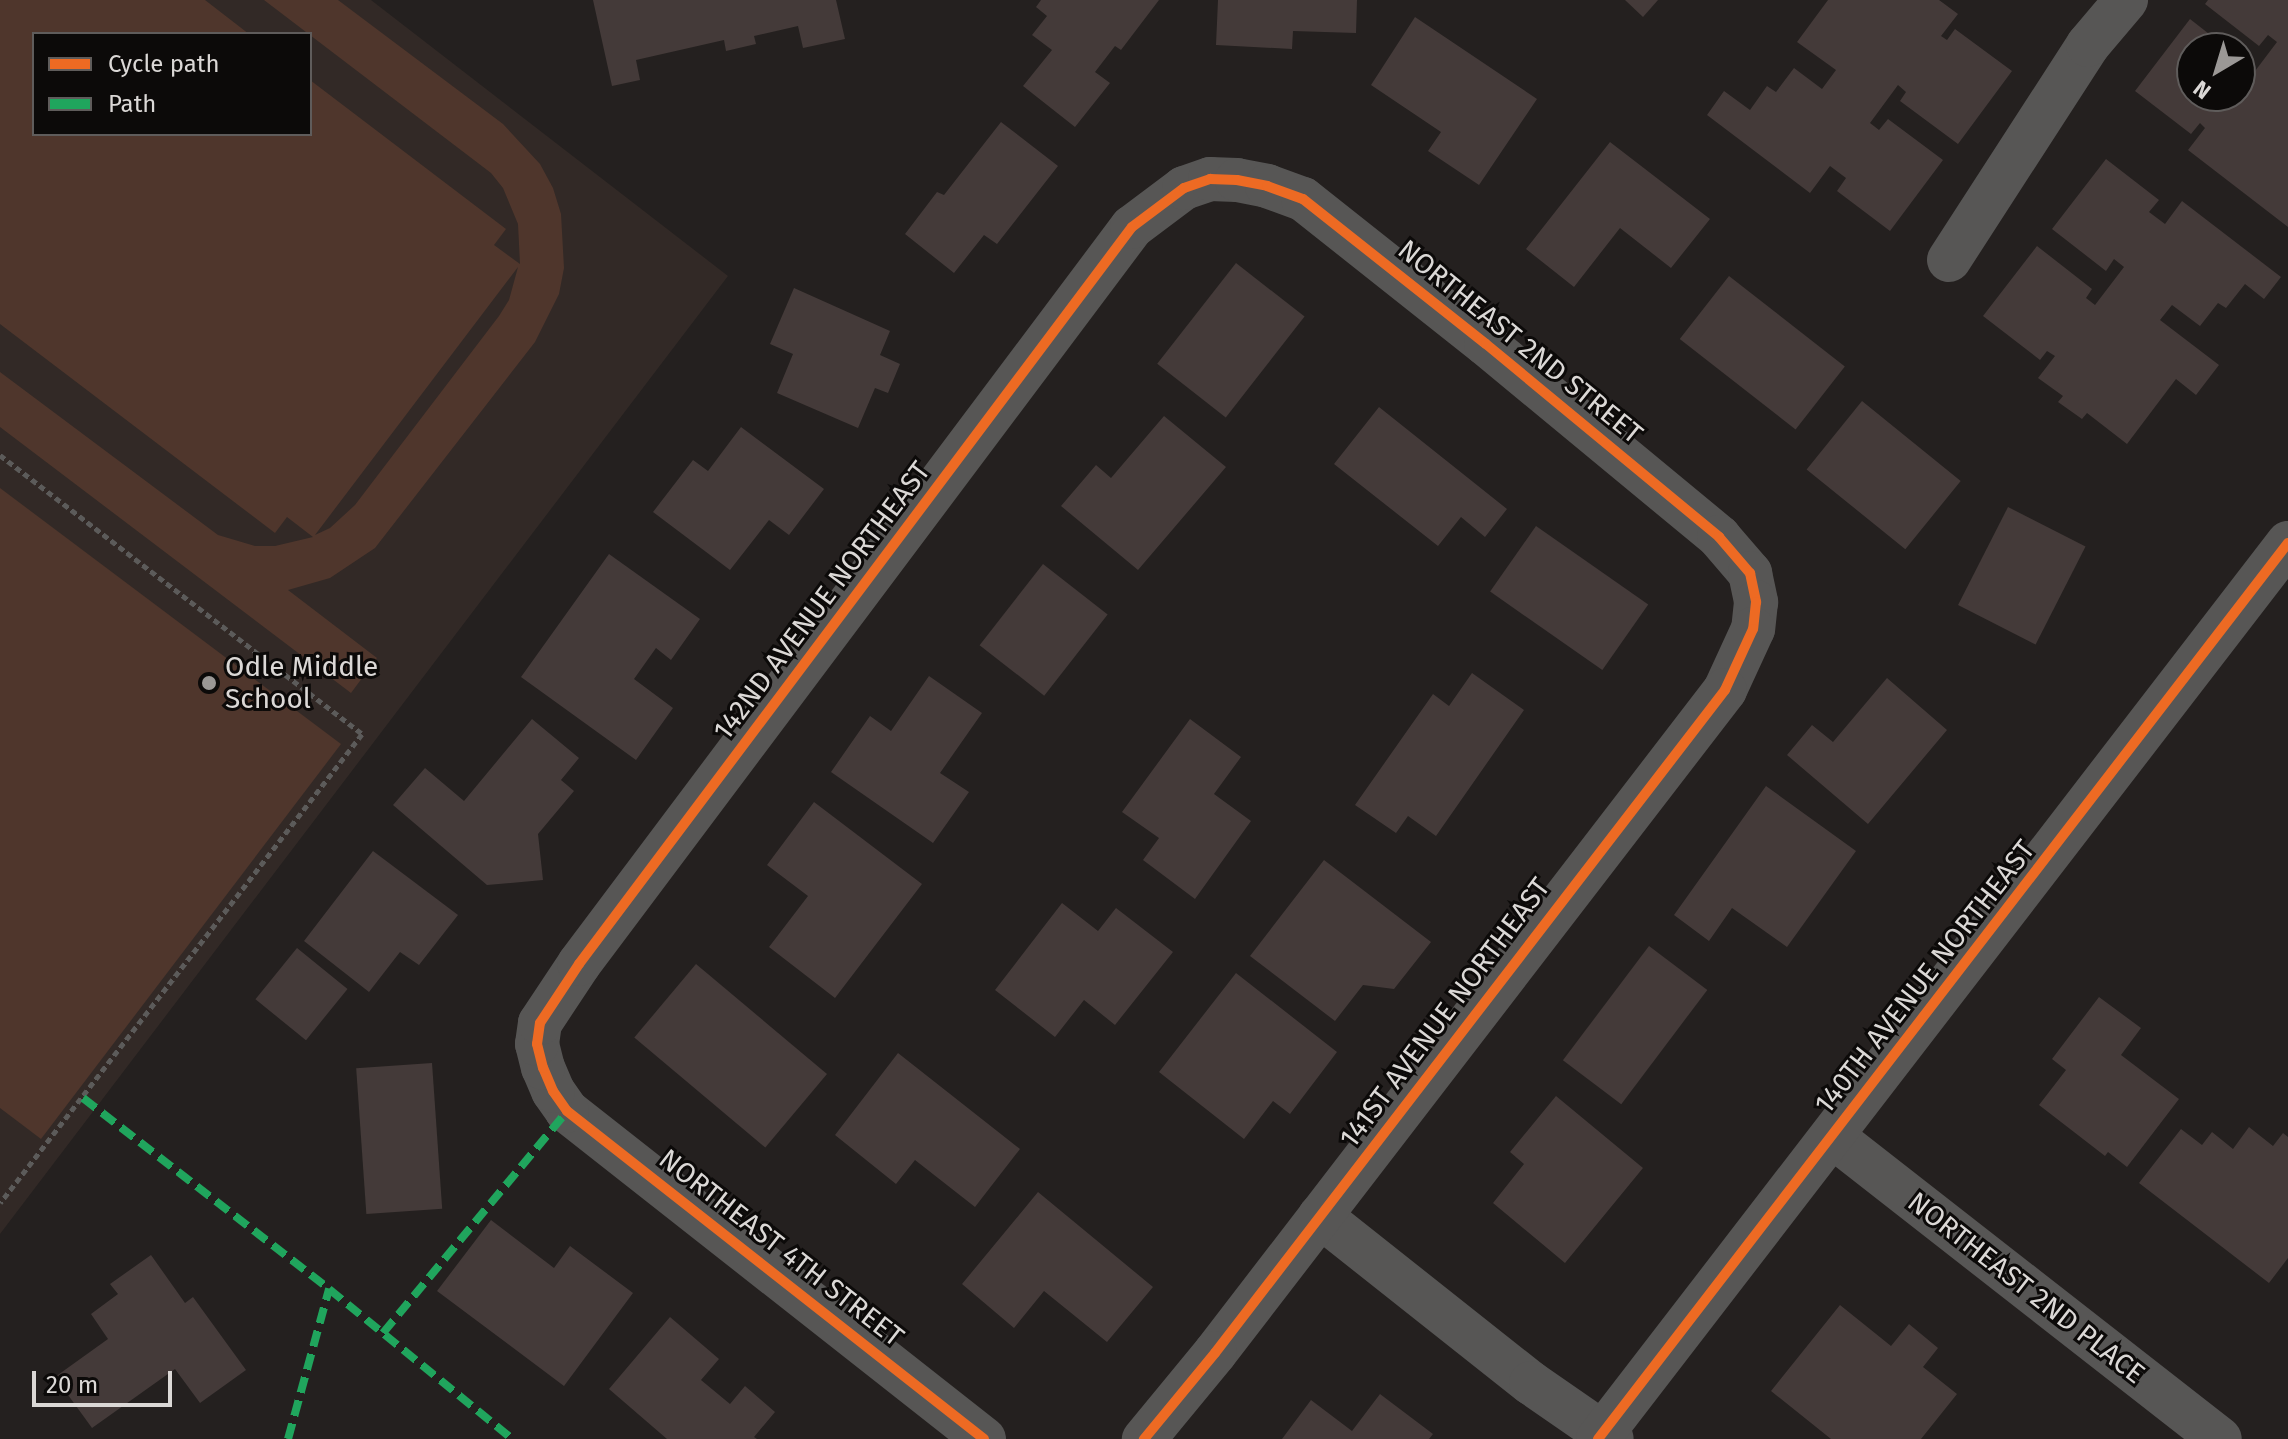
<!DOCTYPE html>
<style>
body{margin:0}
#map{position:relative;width:2288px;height:1439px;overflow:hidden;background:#24201f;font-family:"Fira Sans",sans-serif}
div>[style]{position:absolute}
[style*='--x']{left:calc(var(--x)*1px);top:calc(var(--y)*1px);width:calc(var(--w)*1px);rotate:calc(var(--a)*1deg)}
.built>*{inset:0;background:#322926}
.green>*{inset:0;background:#4f362c}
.building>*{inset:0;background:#443a39;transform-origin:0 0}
.path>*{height:5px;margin-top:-2.5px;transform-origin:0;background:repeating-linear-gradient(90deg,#5c5b5a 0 6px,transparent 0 10px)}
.minor>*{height:44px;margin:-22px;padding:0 22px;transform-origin:22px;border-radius:22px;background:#575655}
.tertiary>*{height:44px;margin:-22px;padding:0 22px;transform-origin:22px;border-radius:22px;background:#575655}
.quiet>*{height:8px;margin-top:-4px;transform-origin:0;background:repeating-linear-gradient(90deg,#20a55d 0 16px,transparent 0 24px)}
.cycleway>*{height:10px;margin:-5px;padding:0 5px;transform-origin:5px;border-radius:5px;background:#ed6a23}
.dots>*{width:22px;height:22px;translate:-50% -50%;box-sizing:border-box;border:4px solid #0c0a09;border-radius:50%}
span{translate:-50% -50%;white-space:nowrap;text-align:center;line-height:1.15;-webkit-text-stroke:6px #0c0a09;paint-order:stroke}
.street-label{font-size:28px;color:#dbd8d6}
.poi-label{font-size:28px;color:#dbd8d6}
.left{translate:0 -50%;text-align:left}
.legend{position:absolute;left:32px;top:32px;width:280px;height:104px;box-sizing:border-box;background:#0c0a09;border:2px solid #5f5c5b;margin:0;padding:10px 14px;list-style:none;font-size:24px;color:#dbd8d6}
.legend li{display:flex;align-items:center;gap:16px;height:40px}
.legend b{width:40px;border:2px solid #5f5c5b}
.north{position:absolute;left:2176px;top:32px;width:80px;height:80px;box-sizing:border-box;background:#0c0a09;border:2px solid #5f5c5b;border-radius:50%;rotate:218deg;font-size:22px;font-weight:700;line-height:32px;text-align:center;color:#dbd8d6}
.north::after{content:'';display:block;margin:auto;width:28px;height:36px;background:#9b9896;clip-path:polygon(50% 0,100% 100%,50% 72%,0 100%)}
.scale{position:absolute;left:32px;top:1371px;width:140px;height:36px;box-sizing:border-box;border:4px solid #dbd8d6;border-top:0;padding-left:10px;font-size:24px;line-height:28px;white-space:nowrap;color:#dbd8d6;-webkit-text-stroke:6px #0c0a09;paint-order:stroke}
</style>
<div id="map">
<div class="built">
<div style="clip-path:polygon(evenodd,0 0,371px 0,728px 276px,0 1234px,0 0,34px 34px,310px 34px,310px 134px,34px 134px,34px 34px)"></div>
</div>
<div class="green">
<div style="clip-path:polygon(evenodd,0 0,205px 0,249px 34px,34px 34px,34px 134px,310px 134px,310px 80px,506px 229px,494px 245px,520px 264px,518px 224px,503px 188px,491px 173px,264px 0,338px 0,503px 124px,540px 164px,553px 188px,561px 214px,564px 268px,559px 294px,535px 342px,375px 548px,330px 578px,288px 590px,377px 658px,351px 693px,0 427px,0 372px,218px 535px,255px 546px,275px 546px,313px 537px,287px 517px,275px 533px,0 324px,0 0,518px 267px,509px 300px,499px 316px,355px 505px,330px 528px,315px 535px,518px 267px)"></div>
<div style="clip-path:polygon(0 488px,341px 744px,41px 1139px,0 1108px)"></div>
</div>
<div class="building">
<div style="clip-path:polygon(593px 0,836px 0,845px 39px,803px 48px,798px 26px,754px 36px,756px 44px,726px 51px,724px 40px,636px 60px,640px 80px,612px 86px)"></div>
<div style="clip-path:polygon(1041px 0,1159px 0,1121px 50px,1115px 46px,1095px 72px,1110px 83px,1075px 127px,1023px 86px,1052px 50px,1032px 35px,1047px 16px,1036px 7px)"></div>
<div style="clip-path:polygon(1218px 0,1357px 0,1356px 33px,1293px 31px,1292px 49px,1216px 45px)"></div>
<div style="clip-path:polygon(1625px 0,1658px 0,1643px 17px)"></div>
<div style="clip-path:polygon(1828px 0,1939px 0,1958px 14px,1941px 36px,1947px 40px,1955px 29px,2012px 71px,1958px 144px,1900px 101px,1906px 92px,1898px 85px,1870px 123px,1879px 130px,1888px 119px,1943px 160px,1890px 231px,1837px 191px,1846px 178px,1830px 166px,1810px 193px,1707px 115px,1724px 91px,1750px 110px,1767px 86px,1776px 92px,1794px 68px,1822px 89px,1836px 70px,1797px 42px)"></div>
<div style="clip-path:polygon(2208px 0,2288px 0,2288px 227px,2188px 150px,2205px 128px,2200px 123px,2191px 134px,2135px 91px,2190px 19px,2227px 48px,2192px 48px,2192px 96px,2240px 96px,2240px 58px,2247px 64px,2240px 72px,2249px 79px,2277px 42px,2268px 35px,2259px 46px,2205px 4px)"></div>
<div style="clip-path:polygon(1415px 17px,1537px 99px,1479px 185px,1428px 151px,1441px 132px,1371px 85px)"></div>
<div style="clip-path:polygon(1001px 122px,1058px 166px,997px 244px,984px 235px,954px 273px,905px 234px,937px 192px,944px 195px)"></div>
<div style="clip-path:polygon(1610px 142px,1710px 219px,1671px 268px,1620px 228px,1574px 287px,1526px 249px)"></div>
<div style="clip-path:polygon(2106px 159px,2159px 200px,2149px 212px,2165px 224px,2182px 201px,2281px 277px,2264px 299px,2245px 284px,2226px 308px,2218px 303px,2200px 326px,2172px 305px,2160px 320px,2219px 365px,2196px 395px,2176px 379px,2127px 444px,2087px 413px,2082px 419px,2058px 402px,2063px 396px,2038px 378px,2055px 356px,2047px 351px,2040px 360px,1983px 316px,2037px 246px,2092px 289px,2086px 298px,2095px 305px,2124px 267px,2114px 259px,2106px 271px,2052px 229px)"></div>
<div style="left:1236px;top:263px;width:87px;height:128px;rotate:38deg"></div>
<div style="left:1729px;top:276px;width:147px;height:80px;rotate:38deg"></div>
<div style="clip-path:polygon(794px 288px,890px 331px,880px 355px,900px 364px,888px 393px,875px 388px,858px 428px,777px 393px,793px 354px,770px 344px)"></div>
<div style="left:1862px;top:401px;width:127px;height:88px;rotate:39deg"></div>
<div style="clip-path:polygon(1379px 407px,1507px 509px,1485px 537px,1461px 517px,1438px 546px,1334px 464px)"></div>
<div style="clip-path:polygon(1164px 416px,1226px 467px,1138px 570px,1061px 506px,1096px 465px,1111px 478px)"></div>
<div style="clip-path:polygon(741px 427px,824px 489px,789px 535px,769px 520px,730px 570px,653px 512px,693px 460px,708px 471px)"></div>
<div style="left:2008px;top:507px;width:87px;height:110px;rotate:27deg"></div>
<div style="left:1536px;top:526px;width:137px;height:80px;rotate:35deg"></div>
<div style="clip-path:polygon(609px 554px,700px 619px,671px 660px,656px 648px,634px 679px,673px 708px,636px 760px,521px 677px)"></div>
<div style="left:1043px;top:564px;width:82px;height:103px;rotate:38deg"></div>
<div style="clip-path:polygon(1472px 673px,1524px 710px,1436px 836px,1408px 816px,1396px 833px,1355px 805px,1433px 694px,1449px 706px)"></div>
<div style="clip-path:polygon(929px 676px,982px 713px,940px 773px,969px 792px,933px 843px,831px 772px,870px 716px,891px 731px)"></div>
<div style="clip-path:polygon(1887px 678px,1947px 730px,1868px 824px,1787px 755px,1812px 725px,1833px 742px)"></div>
<div style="clip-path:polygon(532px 719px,579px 758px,561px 780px,574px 791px,538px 834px,543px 880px,487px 885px,393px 805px,425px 768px,464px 801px)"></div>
<div style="clip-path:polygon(1190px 719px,1241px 757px,1214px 794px,1251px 821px,1195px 899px,1143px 860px,1159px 838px,1122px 812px)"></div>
<div style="clip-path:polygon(1766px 786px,1856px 851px,1787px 947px,1732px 908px,1709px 941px,1674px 915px)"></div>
<div style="clip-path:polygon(814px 802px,922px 884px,835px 998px,769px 947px,808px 896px,767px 865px)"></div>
<div style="clip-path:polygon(373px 851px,458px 915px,419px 965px,400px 952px,369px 992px,304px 941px)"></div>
<div style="clip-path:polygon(1324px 860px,1431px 942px,1394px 989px,1363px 985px,1335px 1021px,1250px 956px)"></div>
<div style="clip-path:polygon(1062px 903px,1098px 931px,1116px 908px,1173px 952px,1115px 1025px,1084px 1000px,1055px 1037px,995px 990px)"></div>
<div style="left:1649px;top:946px;width:73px;height:143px;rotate:37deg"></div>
<div style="left:297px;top:948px;width:65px;height:66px;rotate:39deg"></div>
<div style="left:696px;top:964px;width:171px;height:96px;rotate:40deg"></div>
<div style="clip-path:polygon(1236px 973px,1337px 1052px,1290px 1114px,1273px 1101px,1244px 1139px,1159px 1072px)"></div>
<div style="clip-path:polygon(2099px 997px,2141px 1028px,2121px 1055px,2179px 1099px,2127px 1167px,2108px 1152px,2105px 1156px,2039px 1105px,2066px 1070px,2052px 1059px)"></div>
<div style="clip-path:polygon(898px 1053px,1020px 1149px,975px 1207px,915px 1160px,896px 1184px,835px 1135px)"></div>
<div style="left:432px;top:1063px;width:146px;height:76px;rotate:86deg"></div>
<div style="clip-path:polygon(1556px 1096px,1643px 1168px,1565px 1263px,1493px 1203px,1524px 1164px,1510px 1152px)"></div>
<div style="clip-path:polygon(2249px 1127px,2273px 1146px,2283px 1133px,2288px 1137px,2288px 1258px,2269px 1283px,2139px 1183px,2181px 1129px,2202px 1145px,2212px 1132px,2233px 1149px)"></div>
<div style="clip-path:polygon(1038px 1192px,1153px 1287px,1107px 1342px,1044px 1291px,1014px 1328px,962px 1284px)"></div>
<div style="clip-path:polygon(491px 1220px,554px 1268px,570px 1246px,633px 1293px,564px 1386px,437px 1291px)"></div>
<div style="clip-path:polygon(151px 1255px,185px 1303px,193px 1297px,246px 1370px,200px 1403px,175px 1369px,92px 1428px,55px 1377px,108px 1339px,91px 1314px,118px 1294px,110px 1284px)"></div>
<div style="clip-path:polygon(1840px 1305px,1891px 1346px,1909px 1324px,1938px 1348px,1923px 1367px,1957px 1394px,1921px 1439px,1831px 1439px,1771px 1391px)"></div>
<div style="clip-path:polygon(670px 1317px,719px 1359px,701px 1380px,730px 1404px,745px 1386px,775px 1412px,754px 1437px,757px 1439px,667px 1439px,609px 1389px)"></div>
<div style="clip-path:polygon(1380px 1394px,1433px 1434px,1429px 1439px,1282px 1439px,1311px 1400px,1352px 1431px)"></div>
</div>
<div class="path">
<div style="--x:0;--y:455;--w:457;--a:37.6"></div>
<div style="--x:362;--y:734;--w:592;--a:127.66"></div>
</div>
<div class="minor">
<div style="--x:1949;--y:260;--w:256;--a:-57.1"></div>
<div style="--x:2088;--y:45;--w:59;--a:-49.8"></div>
<div style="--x:1832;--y:1136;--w:492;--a:38"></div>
<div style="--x:1320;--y:1216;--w:269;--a:38.4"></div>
<div style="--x:1531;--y:1383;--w:98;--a:34.7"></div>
<div style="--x:984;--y:1439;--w:531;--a:-141.81"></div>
<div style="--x:567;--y:1111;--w:24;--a:-125"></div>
<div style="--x:553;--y:1091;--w:25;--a:-113"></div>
<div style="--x:543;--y:1068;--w:25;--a:-104"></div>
<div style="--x:537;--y:1044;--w:21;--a:-82"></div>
<div style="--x:540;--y:1023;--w:71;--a:-56.5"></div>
<div style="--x:579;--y:964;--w:921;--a:-53.12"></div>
<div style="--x:1132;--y:227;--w:65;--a:-36.9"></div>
<div style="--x:1184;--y:188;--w:28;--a:-19"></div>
<div style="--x:1210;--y:179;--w:27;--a:2"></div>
<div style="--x:1237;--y:180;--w:31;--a:11"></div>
<div style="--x:1267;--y:186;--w:38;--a:20"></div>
<div style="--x:1303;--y:199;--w:233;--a:38.4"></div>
<div style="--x:1486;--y:344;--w:303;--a:39.6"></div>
<div style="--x:1719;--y:537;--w:48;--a:49.3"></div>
<div style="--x:1750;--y:573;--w:30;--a:78"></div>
<div style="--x:1756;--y:602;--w:27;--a:96"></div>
<div style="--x:1753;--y:629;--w:67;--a:114.7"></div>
<div style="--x:1725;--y:690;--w:836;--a:127.57"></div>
<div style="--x:1215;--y:1353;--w:112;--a:129.5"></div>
</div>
<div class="tertiary">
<div style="--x:1598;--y:1439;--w:1131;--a:-52.4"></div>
</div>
<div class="quiet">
<div style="--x:83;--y:1098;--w:311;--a:37.8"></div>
<div style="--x:329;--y:1289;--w:237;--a:39.3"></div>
<div style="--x:383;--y:1333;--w:288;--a:-50.3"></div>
<div style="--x:288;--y:1439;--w:156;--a:-74.7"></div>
</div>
<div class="cycleway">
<div style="--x:984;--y:1439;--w:531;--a:-141.81"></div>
<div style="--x:567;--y:1111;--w:24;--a:-125"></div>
<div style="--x:553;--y:1091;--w:25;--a:-113"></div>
<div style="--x:543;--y:1068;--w:25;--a:-104"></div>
<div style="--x:537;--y:1044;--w:21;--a:-82"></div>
<div style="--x:540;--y:1023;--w:71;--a:-56.5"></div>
<div style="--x:579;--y:964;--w:921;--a:-53.12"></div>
<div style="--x:1132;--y:227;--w:65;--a:-36.9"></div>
<div style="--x:1184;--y:188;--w:28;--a:-19"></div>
<div style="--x:1210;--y:179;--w:27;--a:2"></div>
<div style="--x:1237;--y:180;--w:31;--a:11"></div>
<div style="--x:1267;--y:186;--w:38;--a:20"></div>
<div style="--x:1303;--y:199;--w:233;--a:38.4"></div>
<div style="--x:1486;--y:344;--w:303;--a:39.6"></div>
<div style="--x:1719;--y:537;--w:48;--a:49.3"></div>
<div style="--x:1750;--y:573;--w:30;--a:78"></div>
<div style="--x:1756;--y:602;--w:27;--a:96"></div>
<div style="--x:1753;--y:629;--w:67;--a:114.7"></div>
<div style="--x:1725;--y:690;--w:836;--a:127.57"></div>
<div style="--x:1215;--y:1353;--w:112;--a:129.5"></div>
<div style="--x:1598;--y:1439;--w:1131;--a:-52.4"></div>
</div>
<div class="dots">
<div style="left:209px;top:683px;background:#9b9896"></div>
</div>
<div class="street-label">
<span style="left:1520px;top:342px;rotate:39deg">NORTHEAST 2ND STREET</span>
<span style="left:822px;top:601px;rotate:-53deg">142ND AVENUE NORTHEAST</span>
<span style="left:1925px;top:977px;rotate:-52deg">140TH AVENUE NORTHEAST</span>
<span style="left:1445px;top:1013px;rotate:-53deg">141ST AVENUE NORTHEAST</span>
<span style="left:781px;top:1248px;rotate:38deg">NORTHEAST 4TH STREET</span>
<span style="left:2026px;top:1288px;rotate:38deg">NORTHEAST 2ND PLACE</span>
</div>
<div class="poi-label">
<span class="left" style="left:225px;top:683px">Odle Middle<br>School</span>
</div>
<ul class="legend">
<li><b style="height:10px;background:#ed6a23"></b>Cycle path</li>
<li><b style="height:10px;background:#20a55d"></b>Path</li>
</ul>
<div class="north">N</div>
<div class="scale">20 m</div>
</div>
